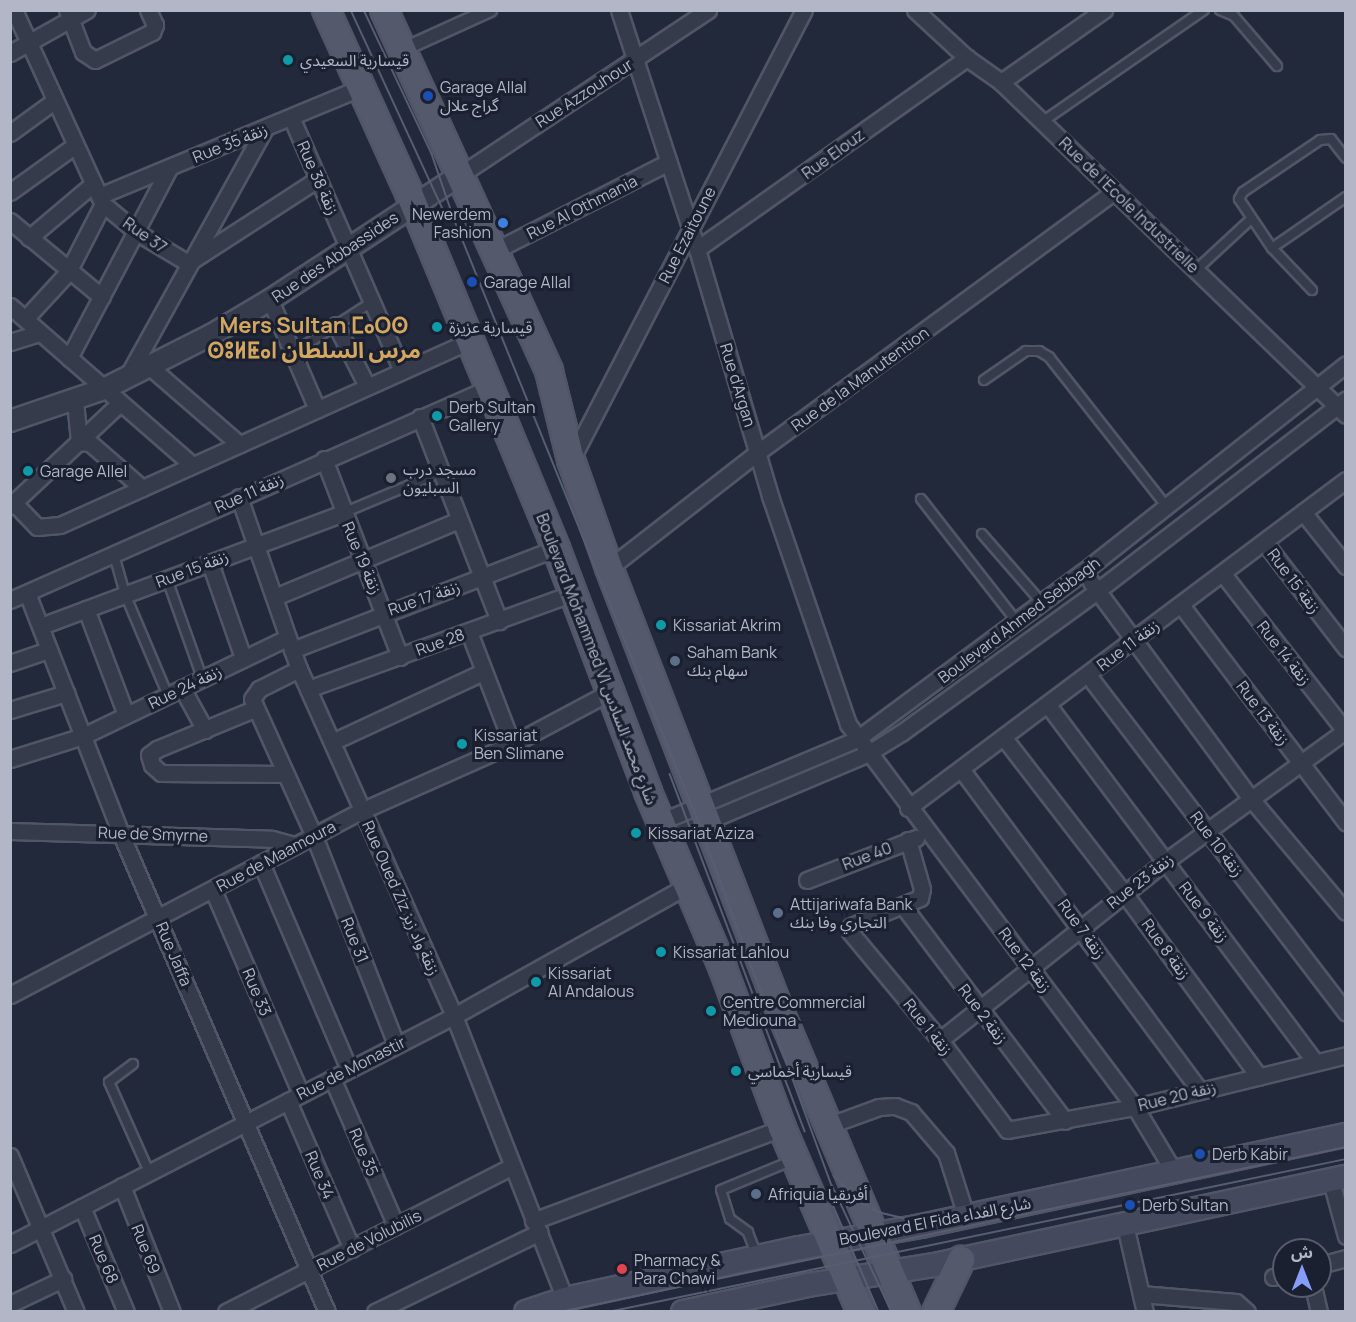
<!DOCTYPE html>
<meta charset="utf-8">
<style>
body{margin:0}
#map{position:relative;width:1356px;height:1322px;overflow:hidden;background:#22293b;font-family:Manrope,"Noto Sans Arabic","Noto Sans Tifinagh",sans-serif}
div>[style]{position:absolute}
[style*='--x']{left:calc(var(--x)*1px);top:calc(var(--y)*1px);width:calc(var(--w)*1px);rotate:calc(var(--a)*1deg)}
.roads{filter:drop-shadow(2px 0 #515666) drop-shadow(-2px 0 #515666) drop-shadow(0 2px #515666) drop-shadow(0 -2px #515666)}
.service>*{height:8px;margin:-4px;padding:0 4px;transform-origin:4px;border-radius:4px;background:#363b4b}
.pedestrian>*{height:12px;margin:-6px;padding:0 6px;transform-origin:6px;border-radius:6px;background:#363b4b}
.minor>*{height:15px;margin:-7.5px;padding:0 7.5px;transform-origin:7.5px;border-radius:7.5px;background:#363b4b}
.tertiary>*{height:20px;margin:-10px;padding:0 10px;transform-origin:10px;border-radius:10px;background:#363b4b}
.secondary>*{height:22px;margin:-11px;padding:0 11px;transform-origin:11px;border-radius:11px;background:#44495e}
.primary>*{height:26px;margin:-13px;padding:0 13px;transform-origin:13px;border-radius:13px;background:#545a6b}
.tram>*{height:1.5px;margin:-0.75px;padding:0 0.75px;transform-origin:0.75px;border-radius:0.75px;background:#585e72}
.dots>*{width:16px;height:16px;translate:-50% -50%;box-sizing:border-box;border:3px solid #1b2030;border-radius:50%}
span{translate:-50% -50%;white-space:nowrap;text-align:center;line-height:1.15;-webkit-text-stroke:6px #1b2030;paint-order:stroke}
.poi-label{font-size:16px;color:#b2b6c7}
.left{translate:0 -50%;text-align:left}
.right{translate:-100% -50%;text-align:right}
.street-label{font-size:16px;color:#b2b6c7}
.district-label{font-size:22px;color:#d4a760;font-weight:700}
.frame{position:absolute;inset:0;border:12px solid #b2b6c7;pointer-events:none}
.north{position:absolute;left:1272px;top:1238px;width:60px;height:60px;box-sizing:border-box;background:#1b2030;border:2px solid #575c6c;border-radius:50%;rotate:0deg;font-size:16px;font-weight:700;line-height:24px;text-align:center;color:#b2b6c7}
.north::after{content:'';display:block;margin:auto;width:21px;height:27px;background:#869ef7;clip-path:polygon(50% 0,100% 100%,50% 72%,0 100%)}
</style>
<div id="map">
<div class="roads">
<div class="service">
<div style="--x:1220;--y:10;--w:15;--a:23"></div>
<div style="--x:1234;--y:16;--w:66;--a:49.3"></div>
<div style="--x:1042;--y:122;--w:197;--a:-34.7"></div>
<div style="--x:1272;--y:248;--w:90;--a:-34.6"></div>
<div style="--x:1196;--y:270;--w:75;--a:-42.8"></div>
<div style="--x:1312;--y:290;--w:58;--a:-133.6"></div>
<div style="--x:1272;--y:248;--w:59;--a:-124"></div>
<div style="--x:1239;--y:199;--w:8;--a:-60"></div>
<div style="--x:1243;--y:192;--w:93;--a:-34"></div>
<div style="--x:1320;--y:140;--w:11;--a:-5"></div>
<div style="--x:1331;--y:139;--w:24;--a:52"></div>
<div style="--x:293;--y:353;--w:94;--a:-32.8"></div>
<div style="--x:984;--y:380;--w:51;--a:-34.6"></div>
<div style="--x:1026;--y:351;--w:13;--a:0"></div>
<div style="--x:1039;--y:351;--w:12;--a:31"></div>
<div style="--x:1049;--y:357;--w:191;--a:51.8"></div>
<div style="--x:921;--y:499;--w:156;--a:52"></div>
<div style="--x:343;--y:513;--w:106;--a:-22.7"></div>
<div style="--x:982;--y:534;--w:91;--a:49"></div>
<div style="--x:114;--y:555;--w:41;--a:74.2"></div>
<div style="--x:125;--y:594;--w:111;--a:67.1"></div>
<div style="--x:167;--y:579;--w:105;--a:70.5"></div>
<div style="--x:133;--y:1064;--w:30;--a:143"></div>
<div style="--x:109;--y:1082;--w:98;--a:66"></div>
<div style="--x:757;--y:1256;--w:26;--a:-111"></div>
<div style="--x:748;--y:1232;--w:22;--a:-144"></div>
<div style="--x:730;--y:1219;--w:30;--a:-107"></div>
<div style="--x:721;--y:1190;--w:76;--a:-22.5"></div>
</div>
<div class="pedestrian">
<div style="--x:402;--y:50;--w:97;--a:-24.4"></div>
</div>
<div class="minor">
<div style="--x:14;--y:10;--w:213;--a:65.4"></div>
<div style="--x:103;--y:204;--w:45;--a:39.6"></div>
<div style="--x:138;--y:233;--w:58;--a:31"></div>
<div style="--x:188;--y:263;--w:155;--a:-32.9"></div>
<div style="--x:67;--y:10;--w:45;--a:69.1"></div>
<div style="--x:83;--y:52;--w:14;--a:34"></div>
<div style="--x:95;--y:60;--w:64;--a:-26.2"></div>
<div style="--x:152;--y:32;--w:8;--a:-67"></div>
<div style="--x:155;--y:25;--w:17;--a:-115"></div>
<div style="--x:619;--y:10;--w:251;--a:71.9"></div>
<div style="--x:697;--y:249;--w:258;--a:73.5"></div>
<div style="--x:770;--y:496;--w:241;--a:71.1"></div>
<div style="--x:848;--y:724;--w:479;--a:53.2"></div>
<div style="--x:1135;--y:1107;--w:76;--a:59"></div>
<div style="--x:915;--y:10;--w:71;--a:42.7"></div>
<div style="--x:967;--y:58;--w:42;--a:35.2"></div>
<div style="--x:1001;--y:82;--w:479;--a:44"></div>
<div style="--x:10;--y:53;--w:88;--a:-29.2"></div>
<div style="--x:1001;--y:82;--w:126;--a:-35"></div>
<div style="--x:291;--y:117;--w:277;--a:66.4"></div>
<div style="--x:10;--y:133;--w:54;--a:-36"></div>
<div style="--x:460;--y:175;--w:298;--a:-33.6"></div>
<div style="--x:10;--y:192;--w:79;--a:-35.7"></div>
<div style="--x:99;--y:196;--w:282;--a:-22.5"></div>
<div style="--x:10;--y:221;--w:119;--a:39.6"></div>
<div style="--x:29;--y:238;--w:84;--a:-40.2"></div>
<div style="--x:697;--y:249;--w:331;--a:-35.3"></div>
<div style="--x:494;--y:251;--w:196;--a:-27"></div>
<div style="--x:270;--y:300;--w:119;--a:66.7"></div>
<div style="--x:10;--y:306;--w:242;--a:41.1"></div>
<div style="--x:25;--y:319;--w:64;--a:-47.5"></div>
<div style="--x:68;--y:272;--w:76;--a:-62.8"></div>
<div style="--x:336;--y:325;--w:68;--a:63.1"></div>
<div style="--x:10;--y:342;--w:31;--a:-17"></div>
<div style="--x:69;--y:358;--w:215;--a:-62.2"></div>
<div style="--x:150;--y:367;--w:118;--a:40.9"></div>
<div style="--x:126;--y:379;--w:285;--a:-61"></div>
<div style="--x:75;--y:401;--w:41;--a:84.4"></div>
<div style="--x:420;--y:417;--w:219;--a:68.8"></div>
<div style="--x:79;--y:442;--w:11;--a:5"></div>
<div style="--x:90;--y:443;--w:69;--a:40.9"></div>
<div style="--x:324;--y:459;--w:212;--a:69"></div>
<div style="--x:571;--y:460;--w:507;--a:-62.63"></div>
<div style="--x:239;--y:497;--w:182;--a:70.8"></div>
<div style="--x:299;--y:669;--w:380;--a:65.9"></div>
<div style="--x:454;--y:1016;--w:304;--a:68.6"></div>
<div style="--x:14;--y:503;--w:33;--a:46"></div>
<div style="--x:37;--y:527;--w:23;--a:-5"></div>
<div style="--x:60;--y:525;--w:447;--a:-24.2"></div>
<div style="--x:10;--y:506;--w:151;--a:-43.1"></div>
<div style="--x:1303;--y:512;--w:69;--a:51.5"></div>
<div style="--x:1265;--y:543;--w:133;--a:52.4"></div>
<div style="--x:210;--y:563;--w:101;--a:70.8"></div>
<div style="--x:609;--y:568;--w:189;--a:-37.9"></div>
<div style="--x:758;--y:452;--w:440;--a:-36.2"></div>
<div style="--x:1223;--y:574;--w:200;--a:52.1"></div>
<div style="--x:1091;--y:582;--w:271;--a:53.6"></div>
<div style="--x:1252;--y:800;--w:146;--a:50"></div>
<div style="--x:27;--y:593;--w:256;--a:68.7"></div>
<div style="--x:120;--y:832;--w:523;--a:66.67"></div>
<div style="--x:275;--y:597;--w:199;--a:-22.7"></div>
<div style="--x:10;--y:600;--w:524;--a:-23.87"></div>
<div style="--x:1181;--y:605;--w:273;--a:52.8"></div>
<div style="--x:86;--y:609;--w:113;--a:69.3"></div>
<div style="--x:41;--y:626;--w:322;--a:-20.5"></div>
<div style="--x:469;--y:632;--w:120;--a:69"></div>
<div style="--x:292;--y:650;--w:283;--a:-21.1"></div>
<div style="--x:10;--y:663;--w:40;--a:-18.9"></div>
<div style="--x:299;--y:669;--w:45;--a:153.4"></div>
<div style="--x:259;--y:689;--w:12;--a:125"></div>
<div style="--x:252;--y:699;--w:150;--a:65.7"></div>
<div style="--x:314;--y:836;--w:224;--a:68.5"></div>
<div style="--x:1088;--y:675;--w:425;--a:52.6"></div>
<div style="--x:182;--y:688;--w:48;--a:61.3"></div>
<div style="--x:308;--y:689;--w:280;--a:-19.9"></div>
<div style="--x:1048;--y:705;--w:446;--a:53.2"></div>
<div style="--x:254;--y:709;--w:105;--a:157.6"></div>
<div style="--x:157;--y:749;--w:10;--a:143"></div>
<div style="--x:149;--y:755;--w:10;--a:73"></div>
<div style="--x:152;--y:765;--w:12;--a:42"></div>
<div style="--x:161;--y:773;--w:124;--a:0.5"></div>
<div style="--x:10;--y:710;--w:59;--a:-16.9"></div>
<div style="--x:1004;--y:738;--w:196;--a:52.3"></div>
<div style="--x:1124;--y:893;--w:228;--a:53.7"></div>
<div style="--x:332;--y:742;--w:166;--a:-24.9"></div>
<div style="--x:10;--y:759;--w:77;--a:-17.5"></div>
<div style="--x:83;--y:736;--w:226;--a:-25.7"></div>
<div style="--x:961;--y:769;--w:400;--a:53.4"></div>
<div style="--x:908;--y:808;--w:547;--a:-36.83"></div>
<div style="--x:660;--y:822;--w:214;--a:-22.8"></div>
<div style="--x:857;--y:739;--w:281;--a:-36.5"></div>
<div style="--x:1083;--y:572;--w:335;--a:-38.3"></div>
<div style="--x:10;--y:831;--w:262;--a:1.7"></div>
<div style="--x:272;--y:839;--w:24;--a:15"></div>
<div style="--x:667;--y:838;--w:217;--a:-22.8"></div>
<div style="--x:867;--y:754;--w:40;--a:-32"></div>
<div style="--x:901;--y:733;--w:242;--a:-35.9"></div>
<div style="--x:1097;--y:591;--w:314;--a:-37.6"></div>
<div style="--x:908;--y:840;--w:51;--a:74.1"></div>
<div style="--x:922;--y:889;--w:9;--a:103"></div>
<div style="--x:920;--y:898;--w:74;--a:157.9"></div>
<div style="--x:851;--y:926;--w:6;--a:99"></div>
<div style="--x:850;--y:932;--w:141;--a:50.2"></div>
<div style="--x:940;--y:1040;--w:112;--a:53.3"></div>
<div style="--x:1007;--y:1130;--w:130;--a:-10.2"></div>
<div style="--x:1135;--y:1107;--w:217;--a:-13.8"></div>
<div style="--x:261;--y:863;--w:224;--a:66.9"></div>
<div style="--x:807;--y:880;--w:117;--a:-21.1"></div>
<div style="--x:213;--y:890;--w:222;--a:66.7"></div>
<div style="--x:903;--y:906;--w:269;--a:53"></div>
<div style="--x:10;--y:995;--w:399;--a:-27.7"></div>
<div style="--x:363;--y:810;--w:163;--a:-23.9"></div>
<div style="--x:512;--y:744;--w:111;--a:-28"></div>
<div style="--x:940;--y:1040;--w:288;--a:-38.4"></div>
<div style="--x:1166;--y:861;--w:223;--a:-36"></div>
<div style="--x:332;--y:1078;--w:161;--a:66.6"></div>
<div style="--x:288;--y:1101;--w:161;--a:66.6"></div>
<div style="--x:827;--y:1126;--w:55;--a:-20.1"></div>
<div style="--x:879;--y:1107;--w:16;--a:-4"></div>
<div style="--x:895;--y:1106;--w:17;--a:21"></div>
<div style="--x:911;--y:1112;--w:54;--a:49.5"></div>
<div style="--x:946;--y:1153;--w:66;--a:72.4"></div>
<div style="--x:10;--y:1156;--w:169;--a:67.1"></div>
<div style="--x:1331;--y:1181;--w:57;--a:74.7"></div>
<div style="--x:122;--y:1186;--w:136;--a:68.4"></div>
<div style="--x:82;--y:1207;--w:114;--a:67.3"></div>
<div style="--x:533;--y:1221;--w:266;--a:-20.5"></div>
<div style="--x:1125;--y:1225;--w:89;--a:77.1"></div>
<div style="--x:10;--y:1244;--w:499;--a:-27.2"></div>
<div style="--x:454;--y:1016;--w:267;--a:-29.2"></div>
<div style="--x:1320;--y:1265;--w:27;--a:-15"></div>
<div style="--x:1273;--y:1277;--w:11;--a:-15"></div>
<div style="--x:1313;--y:1286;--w:27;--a:77"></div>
<div style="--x:1141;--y:1294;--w:95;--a:4.8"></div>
<div style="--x:1236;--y:1302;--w:15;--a:42"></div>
<div style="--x:10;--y:1304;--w:59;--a:-25.3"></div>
<div style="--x:226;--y:1312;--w:320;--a:-27"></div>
<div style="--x:375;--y:1312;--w:183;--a:-25.9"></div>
</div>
<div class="tertiary">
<div style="--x:10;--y:421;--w:99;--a:-18.8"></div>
<div style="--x:104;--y:389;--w:120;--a:-26.8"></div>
<div style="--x:211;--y:335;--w:69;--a:-30.7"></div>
<div style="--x:270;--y:300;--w:227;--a:-33.3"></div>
</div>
<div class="secondary">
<div style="--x:526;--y:1312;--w:41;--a:-18.4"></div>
<div style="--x:565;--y:1299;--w:239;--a:-12.3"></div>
<div style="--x:799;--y:1248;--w:124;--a:-10.2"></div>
<div style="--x:921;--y:1226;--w:435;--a:-12.1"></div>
<div style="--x:683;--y:1312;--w:128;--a:-12.2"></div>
<div style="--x:808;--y:1285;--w:128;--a:-9"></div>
<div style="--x:934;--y:1265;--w:421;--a:-12.1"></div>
</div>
<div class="primary">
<div style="--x:326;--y:10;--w:201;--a:65.6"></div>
<div style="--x:409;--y:193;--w:384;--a:67.5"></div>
<div style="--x:556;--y:548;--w:261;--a:69.3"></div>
<div style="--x:648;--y:792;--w:192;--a:67"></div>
<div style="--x:723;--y:969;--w:170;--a:69.6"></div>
<div style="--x:782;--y:1128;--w:200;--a:66.8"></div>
<div style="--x:384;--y:10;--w:397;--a:65.4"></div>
<div style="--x:549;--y:371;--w:92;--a:76.1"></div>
<div style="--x:571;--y:460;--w:114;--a:70.6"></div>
<div style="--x:609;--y:568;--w:480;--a:68.9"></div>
<div style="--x:782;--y:1016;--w:321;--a:67.1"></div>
<div style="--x:936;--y:1312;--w:58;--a:-64.3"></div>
</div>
</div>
<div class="tram">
<div style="--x:351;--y:10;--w:219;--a:65.2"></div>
<div style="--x:364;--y:10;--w:159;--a:64.7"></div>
<div style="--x:432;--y:154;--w:71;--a:71.1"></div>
<div style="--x:455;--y:221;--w:652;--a:67.92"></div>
<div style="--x:700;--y:825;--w:383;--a:69.9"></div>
<div style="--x:832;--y:1185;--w:140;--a:64.7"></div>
<div style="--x:670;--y:774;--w:382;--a:69.3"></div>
<div style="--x:834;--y:1176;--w:36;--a:46"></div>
<div style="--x:859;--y:1202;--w:25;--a:26"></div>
<div style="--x:882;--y:1213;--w:47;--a:13.4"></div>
<div style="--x:928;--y:1224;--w:19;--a:-3"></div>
<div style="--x:828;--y:1193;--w:129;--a:66.8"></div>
<div style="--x:560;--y:1312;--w:803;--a:-11.86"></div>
<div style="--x:608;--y:1312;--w:754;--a:-11.71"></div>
</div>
<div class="dots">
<div style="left:288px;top:60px;background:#0f9aa8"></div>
<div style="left:428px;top:96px;background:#1a4fb4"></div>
<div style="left:503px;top:223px;background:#3f7fe0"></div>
<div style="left:472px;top:282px;background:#1a4fb4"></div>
<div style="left:437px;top:327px;background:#0f9aa8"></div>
<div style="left:437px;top:416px;background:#0f9aa8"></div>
<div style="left:28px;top:471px;background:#0f9aa8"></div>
<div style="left:391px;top:478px;background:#6b7280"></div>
<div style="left:661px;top:625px;background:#0f9aa8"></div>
<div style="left:675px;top:661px;background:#5c6f8a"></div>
<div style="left:462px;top:744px;background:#0f9aa8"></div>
<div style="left:636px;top:833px;background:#0f9aa8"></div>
<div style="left:778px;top:913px;background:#5c6f8a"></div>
<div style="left:661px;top:952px;background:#0f9aa8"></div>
<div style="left:536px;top:982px;background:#0f9aa8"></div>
<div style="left:711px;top:1011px;background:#0f9aa8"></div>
<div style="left:736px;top:1071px;background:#0f9aa8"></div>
<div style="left:1200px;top:1154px;background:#1a4fb4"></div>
<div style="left:756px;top:1194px;background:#5c6f8a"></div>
<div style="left:1130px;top:1205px;background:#1a4fb4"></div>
<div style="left:622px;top:1269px;background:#e0444e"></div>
</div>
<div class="poi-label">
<span class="left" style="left:300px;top:60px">قيسارية السعيدي</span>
<span class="left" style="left:440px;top:96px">Garage Allal<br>گراج علال</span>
<span class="right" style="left:491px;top:223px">Newerdem<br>Fashion</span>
<span class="left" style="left:484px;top:282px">Garage Allal</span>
<span class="left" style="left:449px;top:327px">قيسارية عزيزة</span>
<span class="left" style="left:449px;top:416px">Derb Sultan<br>Gallery</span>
<span class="left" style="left:403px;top:478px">مسجد درب<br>السبليون</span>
<span class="left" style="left:40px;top:471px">Garage Allel</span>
<span class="left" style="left:673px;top:625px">Kissariat Akrim</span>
<span class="left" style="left:687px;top:661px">Saham Bank<br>سهام بنك</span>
<span class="left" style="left:474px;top:744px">Kissariat<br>Ben Slimane</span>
<span class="left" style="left:648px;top:833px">Kissariat Aziza</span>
<span class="left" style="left:790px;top:913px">Attijariwafa Bank<br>التجاري وفا بنك</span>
<span class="left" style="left:673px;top:952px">Kissariat Lahlou</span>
<span class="left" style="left:548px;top:982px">Kissariat<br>Al Andalous</span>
<span class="left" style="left:723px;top:1011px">Centre Commercial<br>Mediouna</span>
<span class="left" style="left:748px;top:1071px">قيسارية أخماسي</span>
<span class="left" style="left:1212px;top:1154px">Derb Kabir</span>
<span class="left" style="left:768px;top:1194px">Afriquia أفريقيا</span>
<span class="left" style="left:1142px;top:1205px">Derb Sultan</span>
<span class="left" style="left:634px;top:1269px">Pharmacy &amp;<br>Para Chawi</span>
</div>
<div class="street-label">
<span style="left:584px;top:93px;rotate:-33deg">Rue Azzouhour</span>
<span style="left:230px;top:143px;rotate:-22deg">Rue 35 زنقة</span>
<span style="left:833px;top:154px;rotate:-36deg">Rue Elouz</span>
<span style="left:318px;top:178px;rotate:66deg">Rue 38 زنقة</span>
<span style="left:1129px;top:205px;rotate:44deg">Rue de l'Ecole Industrielle</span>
<span style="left:582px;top:207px;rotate:-27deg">Rue Al Othmania</span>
<span style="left:145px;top:235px;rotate:35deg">Rue 37</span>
<span style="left:687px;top:235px;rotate:-63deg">Rue Ezaitoune</span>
<span style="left:335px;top:257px;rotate:-34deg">Rue des Abbassides</span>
<span style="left:860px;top:379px;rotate:-36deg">Rue de la Manutention</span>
<span style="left:738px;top:385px;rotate:73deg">Rue d'Argan</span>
<span style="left:249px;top:493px;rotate:-24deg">Rue 11 زنقة</span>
<span style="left:362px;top:558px;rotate:67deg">Rue 19 زنقة</span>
<span style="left:192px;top:569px;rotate:-21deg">Rue 15 زنقة</span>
<span style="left:1294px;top:581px;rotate:53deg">Rue 15 زنقة</span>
<span style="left:424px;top:598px;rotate:-19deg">Rue 17 زنقة</span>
<span style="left:1019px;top:620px;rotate:-37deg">Boulevard Ahmed Sebbagh</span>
<span style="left:440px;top:642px;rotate:-20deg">Rue 28</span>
<span style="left:1128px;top:645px;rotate:-37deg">Rue 11 زنقة</span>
<span style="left:1284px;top:653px;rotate:52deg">Rue 14 زنقة</span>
<span style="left:597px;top:659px;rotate:69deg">Boulevard Mohammed VI شارع محمد السادس</span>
<span style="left:185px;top:687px;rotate:-26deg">Rue 24 زنقة</span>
<span style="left:1263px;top:713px;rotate:53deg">Rue 13 زنقة</span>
<span style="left:153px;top:834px;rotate:2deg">Rue de Smyrne</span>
<span style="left:1217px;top:844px;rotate:53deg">Rue 10 زنقة</span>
<span style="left:276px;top:856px;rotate:-28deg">Rue de Maamoura</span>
<span style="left:867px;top:856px;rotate:-21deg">Rue 40</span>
<span style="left:1140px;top:881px;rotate:-38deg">Rue 23 زنقة</span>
<span style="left:401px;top:898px;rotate:66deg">Rue Oued Ziz زنقة واد زيز</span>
<span style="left:1204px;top:912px;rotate:53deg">Rue 9 زنقة</span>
<span style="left:1082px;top:929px;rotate:54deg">Rue 7 زنقة</span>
<span style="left:355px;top:940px;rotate:68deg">Rue 31</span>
<span style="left:1166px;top:949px;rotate:54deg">Rue 8 زنقة</span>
<span style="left:174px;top:954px;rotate:67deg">Rue Jaffa</span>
<span style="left:1025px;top:960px;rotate:53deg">Rue 12 زنقة</span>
<span style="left:257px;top:992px;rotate:67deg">Rue 33</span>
<span style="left:983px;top:1014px;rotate:53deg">Rue 2 زنقة</span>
<span style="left:928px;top:1027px;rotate:51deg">Rue 1 زنقة</span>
<span style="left:351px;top:1068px;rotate:-27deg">Rue de Monastir</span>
<span style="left:1177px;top:1096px;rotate:-14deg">Rue 20 زنقة</span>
<span style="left:364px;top:1152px;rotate:67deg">Rue 35</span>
<span style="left:320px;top:1175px;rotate:67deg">Rue 34</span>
<span style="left:935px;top:1221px;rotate:-11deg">Boulevard El Fida شارع الفداء</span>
<span style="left:369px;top:1240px;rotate:-27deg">Rue de Volubilis</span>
<span style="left:146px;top:1249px;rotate:68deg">Rue 69</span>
<span style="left:104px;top:1259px;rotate:67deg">Rue 68</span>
</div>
<div class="district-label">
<span style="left:314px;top:338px">Mers Sultan ⵎⴰⵔⵙ<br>ⵙⵓⵍⵟⴰⵏ مرس السلطان</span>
</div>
<div class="frame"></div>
<div class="north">ش</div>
</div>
